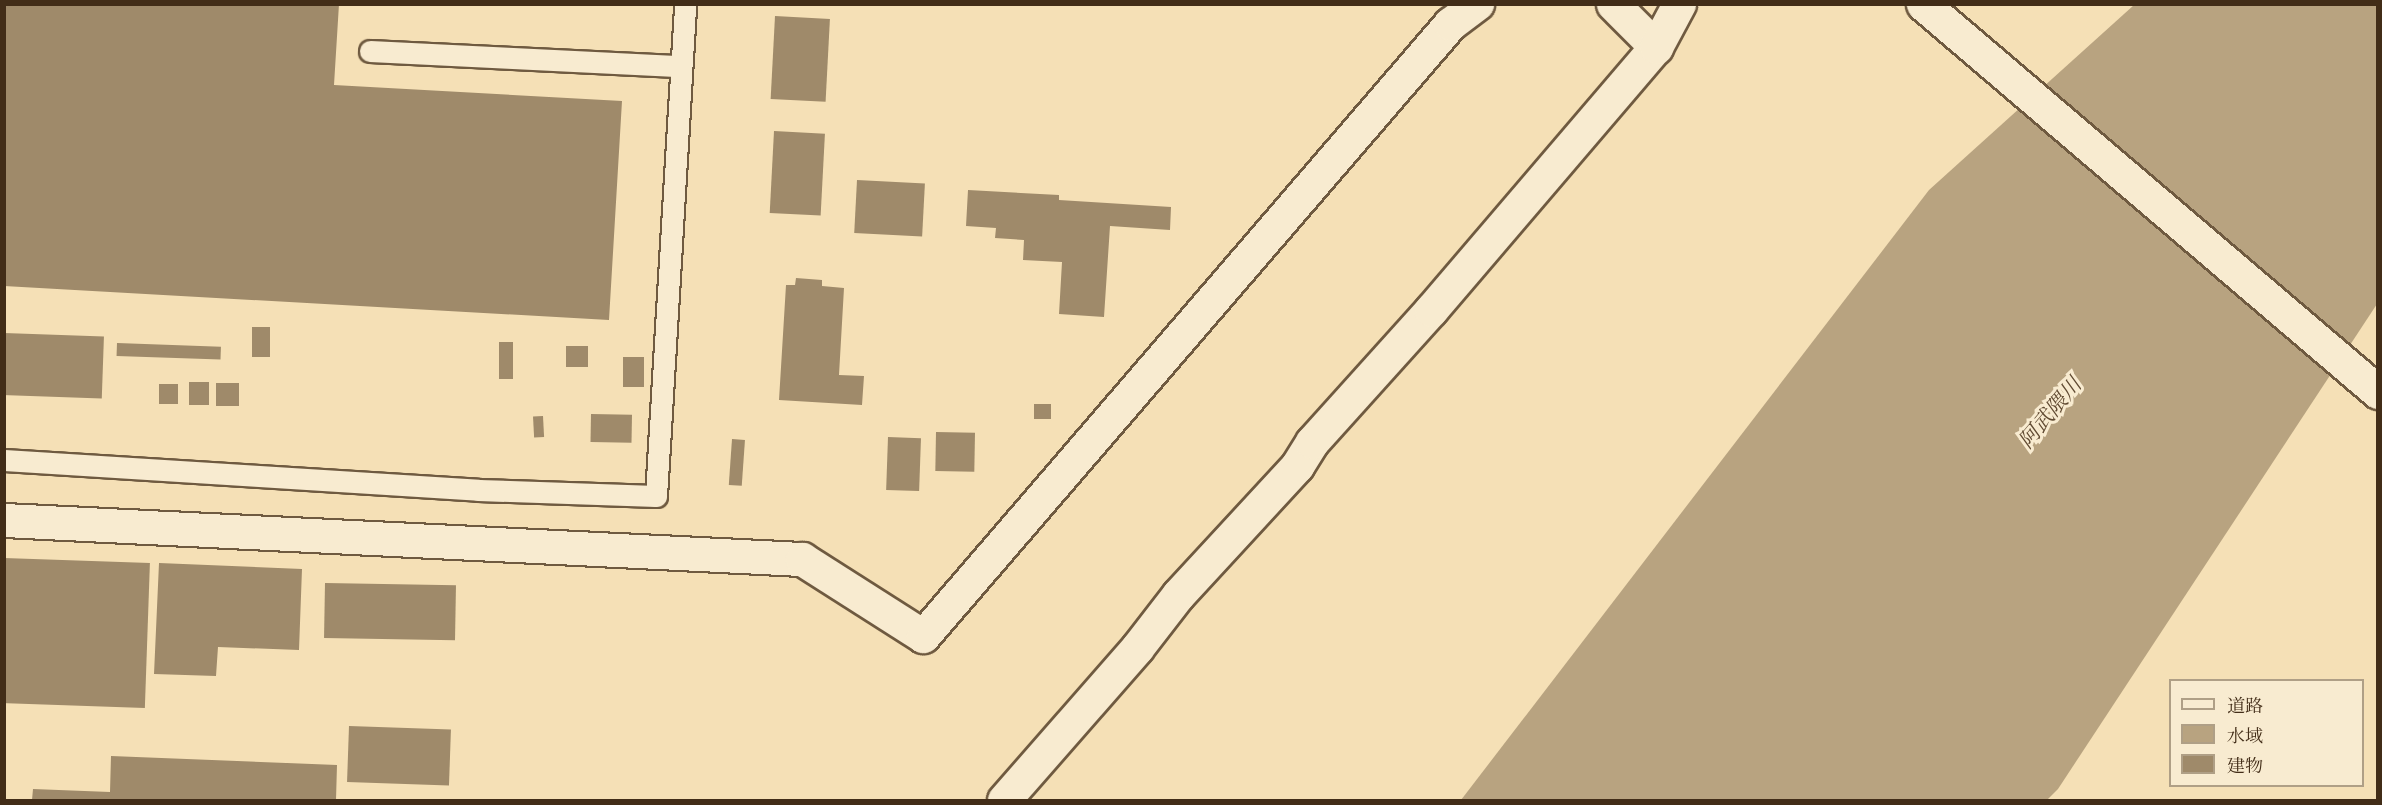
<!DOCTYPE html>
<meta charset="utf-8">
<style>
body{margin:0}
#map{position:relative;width:2382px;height:805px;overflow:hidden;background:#f5e0b6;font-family:"IM FELL French Canon","Noto Serif JP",serif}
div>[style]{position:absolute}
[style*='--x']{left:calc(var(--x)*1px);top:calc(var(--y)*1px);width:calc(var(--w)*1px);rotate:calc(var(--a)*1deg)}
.water>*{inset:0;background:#b8a380}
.building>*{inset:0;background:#9f8a6a;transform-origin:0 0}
.roads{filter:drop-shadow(2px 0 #6f5a40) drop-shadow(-2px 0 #6f5a40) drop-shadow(0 2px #6f5a40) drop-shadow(0 -2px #6f5a40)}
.lane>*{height:21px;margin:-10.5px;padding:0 10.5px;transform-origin:10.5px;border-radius:10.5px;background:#f8ebd0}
.street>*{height:33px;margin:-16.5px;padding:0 16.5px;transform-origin:16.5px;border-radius:16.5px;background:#f8ebd0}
span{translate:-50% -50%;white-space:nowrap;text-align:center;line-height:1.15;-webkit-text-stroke:6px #f8ebd0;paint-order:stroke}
.water-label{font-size:21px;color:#604a32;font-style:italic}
.frame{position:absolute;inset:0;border:6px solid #422d18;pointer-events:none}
.legend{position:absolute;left:2169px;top:679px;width:195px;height:108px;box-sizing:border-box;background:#f8ebd0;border:2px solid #af9f86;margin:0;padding:8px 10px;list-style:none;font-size:18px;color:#422d18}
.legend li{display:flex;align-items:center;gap:12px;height:30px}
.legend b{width:30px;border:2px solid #af9f86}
</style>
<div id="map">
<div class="water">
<div style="clip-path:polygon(2134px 5px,2377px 5px,2377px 304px,2058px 789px,2047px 800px,1461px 800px,1929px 190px)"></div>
</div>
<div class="building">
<div style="clip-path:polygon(4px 4px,339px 4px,334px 85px,622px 101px,609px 320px,4px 286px)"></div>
<div style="left:775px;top:16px;width:55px;height:83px;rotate:3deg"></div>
<div style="left:774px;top:131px;width:51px;height:82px;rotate:3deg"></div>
<div style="left:857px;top:180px;width:68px;height:53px;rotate:3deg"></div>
<div style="clip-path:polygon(968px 190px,1059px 195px,1059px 200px,1171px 207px,1170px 230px,1110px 226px,1104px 317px,1059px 314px,1062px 262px,1023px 260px,1024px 240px,995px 238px,996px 228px,966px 226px)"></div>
<div style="clip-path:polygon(796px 278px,822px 280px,822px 286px,844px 288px,839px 375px,864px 376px,862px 405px,779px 400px,786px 285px,795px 285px)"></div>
<div style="left:252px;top:327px;width:18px;height:30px"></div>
<div style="left:4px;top:333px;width:100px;height:62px;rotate:2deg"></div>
<div style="left:499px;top:342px;width:14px;height:37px"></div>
<div style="left:117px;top:343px;width:104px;height:13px;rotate:2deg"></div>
<div style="left:566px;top:346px;width:22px;height:21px"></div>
<div style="left:623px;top:357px;width:21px;height:30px"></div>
<div style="left:189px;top:382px;width:20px;height:23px"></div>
<div style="left:216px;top:383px;width:23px;height:23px"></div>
<div style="left:159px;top:384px;width:19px;height:20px"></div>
<div style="left:1034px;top:404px;width:17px;height:15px"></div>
<div style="left:591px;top:414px;width:41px;height:28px;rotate:1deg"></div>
<div style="left:543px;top:416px;width:21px;height:10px;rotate:87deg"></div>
<div style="left:936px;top:432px;width:39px;height:39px;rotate:1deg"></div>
<div style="left:888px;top:437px;width:33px;height:53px;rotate:2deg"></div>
<div style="left:732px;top:439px;width:13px;height:46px;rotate:4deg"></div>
<div style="left:4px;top:558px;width:146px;height:145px;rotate:2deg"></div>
<div style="clip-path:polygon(159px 563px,302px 569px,299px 650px,218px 647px,216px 676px,154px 674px)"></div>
<div style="left:325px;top:583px;width:131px;height:55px;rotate:1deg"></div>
<div style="left:349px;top:726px;width:102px;height:56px;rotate:2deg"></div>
<div style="clip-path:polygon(111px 756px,337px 765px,336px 800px,32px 800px,33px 789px,110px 792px)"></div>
</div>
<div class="roads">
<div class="lane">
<div style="--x:370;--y:51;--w:311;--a:2.8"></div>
<div style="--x:4;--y:460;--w:475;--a:3.6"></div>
<div style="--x:478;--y:490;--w:178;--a:1.9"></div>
<div style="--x:656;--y:496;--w:493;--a:-86.6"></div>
</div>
<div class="street">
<div style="--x:1613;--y:4;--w:61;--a:45"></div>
<div style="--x:1923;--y:4;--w:598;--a:40.46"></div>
<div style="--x:4;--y:520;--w:799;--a:2.8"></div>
<div style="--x:802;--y:559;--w:143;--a:32.5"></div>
<div style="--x:923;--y:636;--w:808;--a:-49.27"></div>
<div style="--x:1450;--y:24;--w:34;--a:-37"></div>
<div style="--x:1004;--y:800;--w:202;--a:-48.8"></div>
<div style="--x:1137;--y:648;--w:67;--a:-52.3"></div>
<div style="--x:1178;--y:595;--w:176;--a:-47.3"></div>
<div style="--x:1297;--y:466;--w:28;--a:-58"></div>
<div style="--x:1312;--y:442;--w:178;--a:-48"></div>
<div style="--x:1431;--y:310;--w:346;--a:-49.5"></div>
<div style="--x:1656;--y:47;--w:49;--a:-61.9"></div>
</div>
</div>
<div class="water-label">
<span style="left:2050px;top:413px;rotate:-50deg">阿武隈川</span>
</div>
<div class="frame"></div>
<ul class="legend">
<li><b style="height:8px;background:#f8ebd0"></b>道路</li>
<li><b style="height:16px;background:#b8a380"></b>水域</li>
<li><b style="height:16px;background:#9f8a6a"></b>建物</li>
</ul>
</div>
